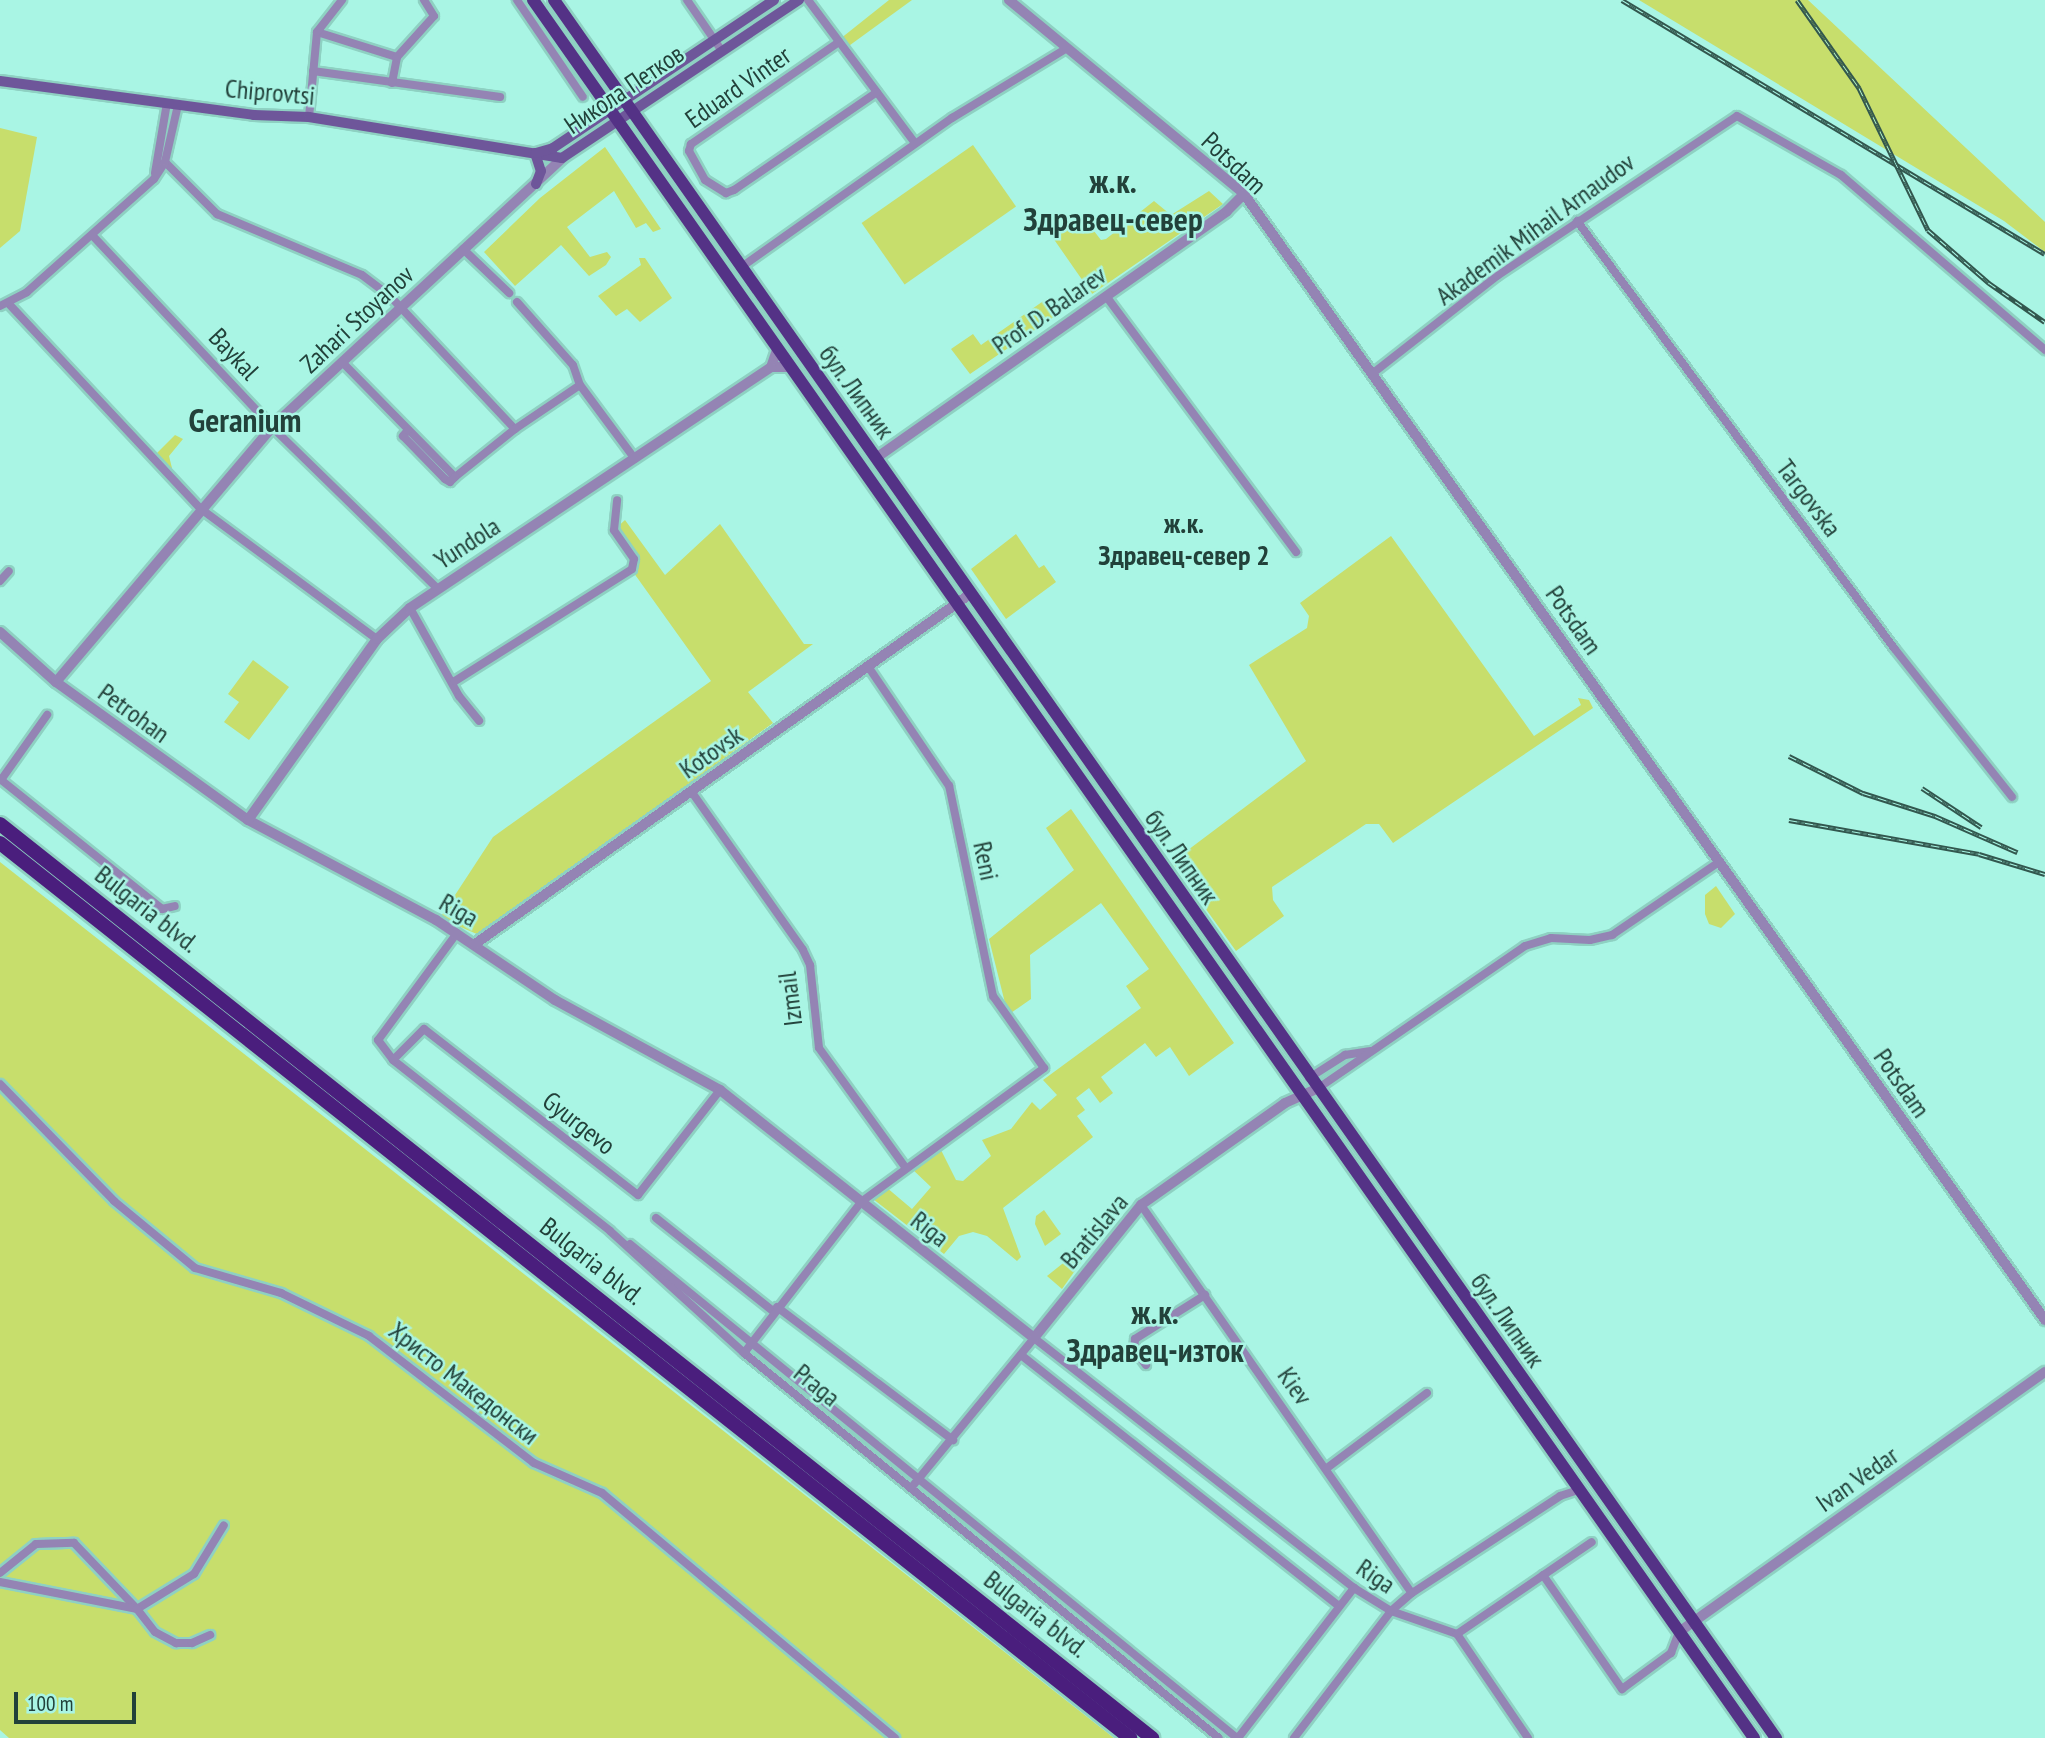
<!DOCTYPE html>
<meta charset="utf-8">
<style>
body{margin:0}
#map{position:relative;width:2045px;height:1738px;overflow:hidden;background:#a9f5e4;font-family:"PT Sans Narrow",sans-serif}
div>[style]{position:absolute}
[style*='--x']{left:calc(var(--x)*1px);top:calc(var(--y)*1px);width:calc(var(--w)*1px);rotate:calc(var(--a)*1deg)}
.green>*{inset:0;background:#c7de6c;transform-origin:0 0}
.roads{filter:drop-shadow(2px 0 #8ed1c2) drop-shadow(-2px 0 #8ed1c2) drop-shadow(0 2px #8ed1c2) drop-shadow(0 -2px #8ed1c2)}
.minor>*{height:8px;margin:-4px;padding:0 4px;transform-origin:4px;border-radius:4px;background:#9484b4}
.tertiary>*{height:10px;margin:-5px;padding:0 5px;transform-origin:5px;border-radius:5px;background:#9484b4}
.secondary>*{height:10px;margin:-5px;padding:0 5px;transform-origin:5px;border-radius:5px;background:#6e569a}
.primary>*{height:12px;margin:-6px;padding:0 6px;transform-origin:6px;border-radius:6px;background:#543286}
.trunk>*{height:14px;margin:-7px;padding:0 7px;transform-origin:7px;border-radius:7px;background:#4a1e7d}
.rail>*{height:5px;margin-top:-2.5px;transform-origin:0;background:repeating-linear-gradient(90deg,#a9f5e4 0 8px,#32574e 0 16px);box-sizing:border-box;border-block:2px solid #32574e}
span{translate:-50% -50%;white-space:nowrap;text-align:center;line-height:1.15;-webkit-text-stroke:5px #a9f5e4;paint-order:stroke}
.street-label{font-size:26px;color:#22413a}
.neighbourhood-label{font-size:28px;color:#22413a;font-weight:700}
.district-label{font-size:33px;color:#22413a;font-weight:700}
.scale{position:absolute;left:14px;top:1692px;width:122px;height:32px;box-sizing:border-box;border:4px solid #22413a;border-top:0;padding-left:9px;font-size:21px;line-height:24px;white-space:nowrap;color:#22413a;-webkit-text-stroke:5px #a9f5e4;paint-order:stroke}
</style>
<div id="map">
<div class="green">
<div style="clip-path:polygon(889px 0,912px 0,846px 48px,840px 39px)"></div>
<div style="clip-path:polygon(1639px 0,1808px 0,2045px 222px,2045px 252px,2004px 221px)"></div>
<div style="clip-path:polygon(0 128px,37px 137px,20px 231px,0 248px)"></div>
<div style="left:973px;top:145px;width:75px;height:136px;rotate:55deg"></div>
<div style="clip-path:polygon(605px 147px,661px 229px,653px 232px,646px 223px,636px 228px,614px 191px,567px 227px,590px 257px,607px 252px,611px 257px,606px 265px,589px 276px,561px 245px,515px 286px,484px 252px,540px 198px)"></div>
<div style="clip-path:polygon(1209px 191px,1223px 204px,1092px 294px,1053px 238px,1083px 217px,1101px 240px,1106px 239px,1154px 201px,1171px 215px)"></div>
<div style="clip-path:polygon(639px 258px,645px 258px,672px 298px,640px 322px,627px 309px,616px 316px,598px 296px,641px 265px)"></div>
<div style="clip-path:polygon(1049px 297px,1061px 312px,970px 374px,951px 349px,973px 334px,981px 345px)"></div>
<div style="clip-path:polygon(175px 435px,183px 439px,169px 456px,172px 468px,168px 472px,153px 457px)"></div>
<div style="clip-path:polygon(625px 520px,665px 575px,720px 524px,804px 644px,813px 644px,748px 692px,773px 723px,479px 935px,440px 918px,493px 837px,711px 681px,631px 569px,634px 559px,614px 530px)"></div>
<div style="clip-path:polygon(1016px 534px,1039px 568px,1044px 565px,1056px 582px,1006px 619px,971px 569px)"></div>
<div style="clip-path:polygon(1391px 536px,1534px 736px,1581px 705px,1578px 698px,1589px 700px,1593px 708px,1393px 843px,1379px 824px,1366px 824px,1272px 887px,1273px 900px,1284px 916px,1236px 951px,1172px 862px,1306px 761px,1249px 665px,1307px 628px,1309px 616px,1300px 603px)"></div>
<div style="clip-path:polygon(253px 660px,289px 687px,249px 740px,224px 722px,239px 702px,228px 694px)"></div>
<div style="clip-path:polygon(1071px 809px,1234px 1043px,1189px 1076px,1170px 1047px,1156px 1057px,1145px 1043px,1101px 1077px,1113px 1093px,1100px 1103px,1089px 1088px,1076px 1098px,1085px 1110px,1077px 1116px,1093px 1137px,1003px 1208px,1021px 1257px,1017px 1261px,987px 1236px,973px 1232px,959px 1236px,944px 1254px,873px 1199px,886px 1187px,912px 1209px,931px 1187px,911px 1168px,941px 1150px,956px 1180px,963px 1181px,991px 1156px,982px 1140px,1011px 1129px,1032px 1102px,1040px 1110px,1057px 1095px,1043px 1080px,1141px 1008px,1126px 986px,1149px 969px,1101px 903px,1030px 955px,1031px 999px,1008px 1015px,989px 939px,1074px 870px,1046px 828px)"></div>
<div style="clip-path:polygon(0 862px,1114px 1738px,9px 1738px,0 1730px)"></div>
<div style="clip-path:polygon(1716px 886px,1735px 914px,1721px 928px,1709px 924px,1705px 914px,1705px 895px)"></div>
<div style="clip-path:polygon(1044px 1210px,1061px 1234px,1045px 1246px,1035px 1224px,1036px 1216px)"></div>
<div style="clip-path:polygon(1094px 1244px,1062px 1289px,1047px 1276px,1062px 1264px)"></div>
</div>
<div class="roads">
<div class="minor">
<div style="--x:517;--y:0;--w:117;--a:55.8"></div>
<div style="--x:687;--y:0;--w:62;--a:55.5"></div>
<div style="--x:808;--y:0;--w:179;--a:53.2"></div>
<div style="--x:317;--y:32;--w:84;--a:17.4"></div>
<div style="--x:839;--y:42;--w:180;--a:145.4"></div>
<div style="--x:691;--y:144;--w:7;--a:106"></div>
<div style="--x:689;--y:151;--w:33;--a:61"></div>
<div style="--x:705;--y:180;--w:25;--a:32"></div>
<div style="--x:726;--y:193;--w:9;--a:-21"></div>
<div style="--x:734;--y:190;--w:173;--a:-34.4"></div>
<div style="--x:313;--y:71;--w:189;--a:7.9"></div>
<div style="--x:392;--y:83;--w:26;--a:-79"></div>
<div style="--x:397;--y:57;--w:55;--a:-47.9"></div>
<div style="--x:434;--y:16;--w:19;--a:-122"></div>
<div style="--x:309;--y:117;--w:85;--a:-84.6"></div>
<div style="--x:317;--y:32;--w:41;--a:-52"></div>
<div style="--x:165;--y:162;--w:74;--a:45"></div>
<div style="--x:217;--y:214;--w:157;--a:22.8"></div>
<div style="--x:362;--y:275;--w:34;--a:37"></div>
<div style="--x:389;--y:295;--w:184;--a:46.8"></div>
<div style="--x:515;--y:429;--w:78;--a:-34.1"></div>
<div style="--x:155;--y:173;--w:71;--a:-80.3"></div>
<div style="--x:1577;--y:221;--w:532;--a:53.41"></div>
<div style="--x:1894;--y:648;--w:190;--a:51.6"></div>
<div style="--x:92;--y:235;--w:263;--a:46.8"></div>
<div style="--x:272;--y:427;--w:231;--a:44.3"></div>
<div style="--x:463;--y:249;--w:64;--a:43.7"></div>
<div style="--x:740;--y:268;--w:260;--a:-35.3"></div>
<div style="--x:952;--y:118;--w:135;--a:-31.3"></div>
<div style="--x:1106;--y:296;--w:319;--a:53.4"></div>
<div style="--x:517;--y:302;--w:84;--a:48.4"></div>
<div style="--x:573;--y:365;--w:21;--a:71"></div>
<div style="--x:580;--y:385;--w:92;--a:53.4"></div>
<div style="--x:9;--y:304;--w:281;--a:46.9"></div>
<div style="--x:201;--y:509;--w:219;--a:36.5"></div>
<div style="--x:0;--y:306;--w:30;--a:-27"></div>
<div style="--x:27;--y:292;--w:170;--a:-41.7"></div>
<div style="--x:154;--y:179;--w:20;--a:-57"></div>
<div style="--x:165;--y:162;--w:58;--a:-77.2"></div>
<div style="--x:342;--y:362;--w:161;--a:45.5"></div>
<div style="--x:455;--y:477;--w:77;--a:-38.7"></div>
<div style="--x:1372;--y:374;--w:159;--a:-38.1"></div>
<div style="--x:1497;--y:276;--w:288;--a:-33.7"></div>
<div style="--x:1737;--y:116;--w:120;--a:29.6"></div>
<div style="--x:1841;--y:175;--w:269;--a:40.6"></div>
<div style="--x:408;--y:430;--w:8;--a:130"></div>
<div style="--x:403;--y:436;--w:60;--a:45.7"></div>
<div style="--x:445;--y:479;--w:6;--a:31"></div>
<div style="--x:450;--y:482;--w:7;--a:-45"></div>
<div style="--x:0;--y:581;--w:13;--a:-48"></div>
<div style="--x:410;--y:608;--w:101;--a:60.9"></div>
<div style="--x:459;--y:696;--w:32;--a:51"></div>
<div style="--x:455;--y:681;--w:209;--a:-32.3"></div>
<div style="--x:632;--y:569;--w:10;--a:-79"></div>
<div style="--x:634;--y:559;--w:35;--a:-125"></div>
<div style="--x:614;--y:530;--w:30;--a:-84"></div>
<div style="--x:0;--y:779;--w:208;--a:38.7"></div>
<div style="--x:162;--y:909;--w:13;--a:-13"></div>
<div style="--x:1;--y:780;--w:80;--a:-54.7"></div>
<div style="--x:691;--y:791;--w:194;--a:54.8"></div>
<div style="--x:803;--y:950;--w:17;--a:65"></div>
<div style="--x:810;--y:965;--w:83;--a:83.8"></div>
<div style="--x:819;--y:1048;--w:147;--a:54.1"></div>
<div style="--x:457;--y:933;--w:133;--a:126.4"></div>
<div style="--x:378;--y:1040;--w:25;--a:53"></div>
<div style="--x:393;--y:1060;--w:276;--a:38.2"></div>
<div style="--x:610;--y:1231;--w:181;--a:42.3"></div>
<div style="--x:744;--y:1353;--w:611;--a:39.03"></div>
<div style="--x:393;--y:1060;--w:44;--a:-45"></div>
<div style="--x:424;--y:1029;--w:271;--a:37.8"></div>
<div style="--x:638;--y:1195;--w:133;--a:-52"></div>
<div style="--x:1309;--y:1078;--w:43;--a:-32.6"></div>
<div style="--x:1345;--y:1055;--w:26;--a:-9"></div>
<div style="--x:0;--y:1084;--w:163;--a:45.7"></div>
<div style="--x:114;--y:1201;--w:105;--a:39.6"></div>
<div style="--x:195;--y:1268;--w:90;--a:16.2"></div>
<div style="--x:281;--y:1293;--w:98;--a:26"></div>
<div style="--x:369;--y:1336;--w:208;--a:37.6"></div>
<div style="--x:534;--y:1463;--w:74;--a:23.8"></div>
<div style="--x:602;--y:1493;--w:382;--a:39.9"></div>
<div style="--x:1317;--y:1089;--w:252;--a:-34.5"></div>
<div style="--x:1525;--y:946;--w:27;--a:-17"></div>
<div style="--x:1551;--y:938;--w:39;--a:3"></div>
<div style="--x:1590;--y:940;--w:23;--a:-13"></div>
<div style="--x:1612;--y:935;--w:130;--a:-34.3"></div>
<div style="--x:1141;--y:1205;--w:473;--a:55.1"></div>
<div style="--x:656;--y:1218;--w:149;--a:38.5"></div>
<div style="--x:630;--y:1244;--w:783;--a:39.14"></div>
<div style="--x:777;--y:1307;--w:221;--a:37.1"></div>
<div style="--x:744;--y:1353;--w:191;--a:-52.2"></div>
<div style="--x:861;--y:1202;--w:227;--a:-36.2"></div>
<div style="--x:1044;--y:1068;--w:88;--a:-125.3"></div>
<div style="--x:993;--y:996;--w:215;--a:-101.8"></div>
<div style="--x:949;--y:786;--w:143;--a:-124.1"></div>
<div style="--x:1021;--y:1355;--w:405;--a:38.3"></div>
<div style="--x:1146;--y:1365;--w:20;--a:-127"></div>
<div style="--x:1134;--y:1349;--w:10;--a:-84"></div>
<div style="--x:1135;--y:1339;--w:83;--a:-32.2"></div>
<div style="--x:1327;--y:1468;--w:125;--a:-36.9"></div>
<div style="--x:911;--y:1488;--w:194;--a:-50.6"></div>
<div style="--x:1034;--y:1338;--w:406;--a:38"></div>
<div style="--x:1354;--y:1588;--w:44;--a:31.9"></div>
<div style="--x:1391;--y:1611;--w:70;--a:19.2"></div>
<div style="--x:1457;--y:1634;--w:126;--a:55.7"></div>
<div style="--x:0;--y:1573;--w:46;--a:-38.9"></div>
<div style="--x:36;--y:1544;--w:38;--a:-2"></div>
<div style="--x:74;--y:1543;--w:91;--a:46.3"></div>
<div style="--x:137;--y:1609;--w:67;--a:-31.6"></div>
<div style="--x:194;--y:1574;--w:57;--a:-58.5"></div>
<div style="--x:1543;--y:1575;--w:139;--a:55.3"></div>
<div style="--x:1622;--y:1689;--w:61;--a:-36.3"></div>
<div style="--x:1671;--y:1653;--w:22;--a:-69"></div>
<div style="--x:0;--y:1582;--w:140;--a:11.1"></div>
<div style="--x:137;--y:1609;--w:29;--a:52"></div>
<div style="--x:155;--y:1632;--w:24;--a:28"></div>
<div style="--x:176;--y:1643;--w:16;--a:0"></div>
<div style="--x:192;--y:1643;--w:20;--a:-24"></div>
<div style="--x:1457;--y:1634;--w:163;--a:-34.3"></div>
<div style="--x:1238;--y:1738;--w:190;--a:-52.3"></div>
<div style="--x:1294;--y:1738;--w:160;--a:-52.6"></div>
<div style="--x:1391;--y:1611;--w:28;--a:-41"></div>
<div style="--x:1412;--y:1593;--w:177;--a:-33.2"></div>
<div style="--x:1560;--y:1496;--w:20;--a:-18"></div>
</div>
<div class="tertiary">
<div style="--x:1009;--y:0;--w:305;--a:39.5"></div>
<div style="--x:1244;--y:194;--w:1382;--a:54.57"></div>
<div style="--x:777;--y:350;--w:18;--a:109"></div>
<div style="--x:771;--y:367;--w:19;--a:0"></div>
<div style="--x:876;--y:458;--w:429;--a:-35.1"></div>
<div style="--x:1227;--y:211;--w:24;--a:-45"></div>
<div style="--x:0;--y:632;--w:75;--a:41.8"></div>
<div style="--x:56;--y:682;--w:236;--a:35.7"></div>
<div style="--x:248;--y:820;--w:213;--a:28"></div>
<div style="--x:436;--y:920;--w:143;--a:33.9"></div>
<div style="--x:555;--y:1000;--w:188;--a:28.6"></div>
<div style="--x:720;--y:1090;--w:400;--a:38.3"></div>
<div style="--x:1034;--y:1338;--w:171;--a:-51.2"></div>
<div style="--x:1141;--y:1205;--w:176;--a:-35.3"></div>
<div style="--x:1285;--y:1103;--w:35;--a:-24"></div>
<div style="--x:56;--y:682;--w:334;--a:-49.7"></div>
<div style="--x:272;--y:427;--w:396;--a:-42.8"></div>
<div style="--x:248;--y:820;--w:222;--a:-54.5"></div>
<div style="--x:377;--y:639;--w:45;--a:-43.2"></div>
<div style="--x:410;--y:608;--w:434;--a:-33.7"></div>
<div style="--x:475;--y:944;--w:606;--a:-35.26"></div>
<div style="--x:1679;--y:1632;--w:449;--a:-35.4"></div>
</div>
<div class="secondary">
<div style="--x:0;--y:81;--w:256;--a:7.6"></div>
<div style="--x:254;--y:115;--w:55;--a:2.1"></div>
<div style="--x:309;--y:117;--w:256;--a:9.2"></div>
<div style="--x:562;--y:158;--w:285;--a:-33.7"></div>
<div style="--x:535;--y:153;--w:19;--a:72"></div>
<div style="--x:541;--y:171;--w:14;--a:111"></div>
<div style="--x:536;--y:153;--w:18;--a:-16"></div>
<div style="--x:553;--y:148;--w:266;--a:-33.8"></div>
</div>
<div class="primary">
<div style="--x:533;--y:0;--w:2124;--a:54.91"></div>
<div style="--x:554;--y:0;--w:2125;--a:54.89"></div>
</div>
<div class="trunk">
<div style="--x:0;--y:824;--w:1471;--a:38.43"></div>
<div style="--x:0;--y:843;--w:1442;--a:38.38"></div>
</div>
</div>
<div class="rail">
<div style="--x:1622;--y:0;--w:493;--a:31"></div>
<div style="--x:1797;--y:0;--w:108;--a:54.8"></div>
<div style="--x:1859;--y:88;--w:158;--a:64.1"></div>
<div style="--x:1928;--y:230;--w:81;--a:41"></div>
<div style="--x:1989;--y:283;--w:68;--a:34.9"></div>
<div style="--x:1789;--y:756;--w:83;--a:26.6"></div>
<div style="--x:1863;--y:793;--w:76;--a:17.7"></div>
<div style="--x:1935;--y:816;--w:90;--a:23.7"></div>
<div style="--x:1922;--y:788;--w:71;--a:33.5"></div>
<div style="--x:1789;--y:820;--w:193;--a:10.1"></div>
<div style="--x:1979;--y:854;--w:69;--a:16.9"></div>
</div>
<div class="street-label">
<span style="left:738px;top:87px;rotate:-35deg">Eduard Vinter</span>
<span style="left:624px;top:89px;rotate:-34deg">Никола Петков</span>
<span style="left:270px;top:92px;rotate:5deg">Chiprovtsi</span>
<span style="left:1234px;top:163px;rotate:43deg">Potsdam</span>
<span style="left:1535px;top:229px;rotate:-36deg">Akademik Mihail Arnaudov</span>
<span style="left:1049px;top:310px;rotate:-35deg">Prof. D. Balarev</span>
<span style="left:357px;top:319px;rotate:-43deg">Zahari Stoyanov</span>
<span style="left:234px;top:354px;rotate:47deg">Baykal</span>
<span style="left:857px;top:392px;rotate:54deg">бул. Липник</span>
<span style="left:1809px;top:498px;rotate:53deg">Targovska</span>
<span style="left:467px;top:543px;rotate:-33deg">Yundola</span>
<span style="left:1574px;top:620px;rotate:55deg">Potsdam</span>
<span style="left:134px;top:713px;rotate:36deg">Petrohan</span>
<span style="left:711px;top:752px;rotate:-35deg">Kotovsk</span>
<span style="left:1182px;top:857px;rotate:55deg">бул. Липник</span>
<span style="left:986px;top:861px;rotate:78deg">Reni</span>
<span style="left:147px;top:909px;rotate:38deg">Bulgaria blvd.</span>
<span style="left:459px;top:910px;rotate:30deg">Riga</span>
<span style="left:790px;top:999px;rotate:-97deg">Izmail</span>
<span style="left:1902px;top:1083px;rotate:55deg">Potsdam</span>
<span style="left:579px;top:1123px;rotate:38deg">Gyurgevo</span>
<span style="left:930px;top:1229px;rotate:38deg">Riga</span>
<span style="left:1094px;top:1231px;rotate:-50deg">Bratislava</span>
<span style="left:592px;top:1261px;rotate:38deg">Bulgaria blvd.</span>
<span style="left:1508px;top:1320px;rotate:55deg">бул. Липник</span>
<span style="left:464px;top:1383px;rotate:38deg">Христо Македонски</span>
<span style="left:817px;top:1385px;rotate:39deg">Praga</span>
<span style="left:1295px;top:1386px;rotate:55deg">Kiev</span>
<span style="left:1857px;top:1479px;rotate:-35deg">Ivan Vedar</span>
<span style="left:1376px;top:1576px;rotate:34deg">Riga</span>
<span style="left:1036px;top:1614px;rotate:38deg">Bulgaria blvd.</span>
</div>
<div class="neighbourhood-label">
<span style="left:1184px;top:539px">ж.к.<br>Здравец-север 2</span>
</div>
<div class="district-label">
<span style="left:1113px;top:200px">ж.к.<br>Здравец-север</span>
<span style="left:245px;top:420px">Geranium</span>
<span style="left:1155px;top:1331px">ж.к.<br>Здравец-изток</span>
</div>
<div class="scale">100 m</div>
</div>
